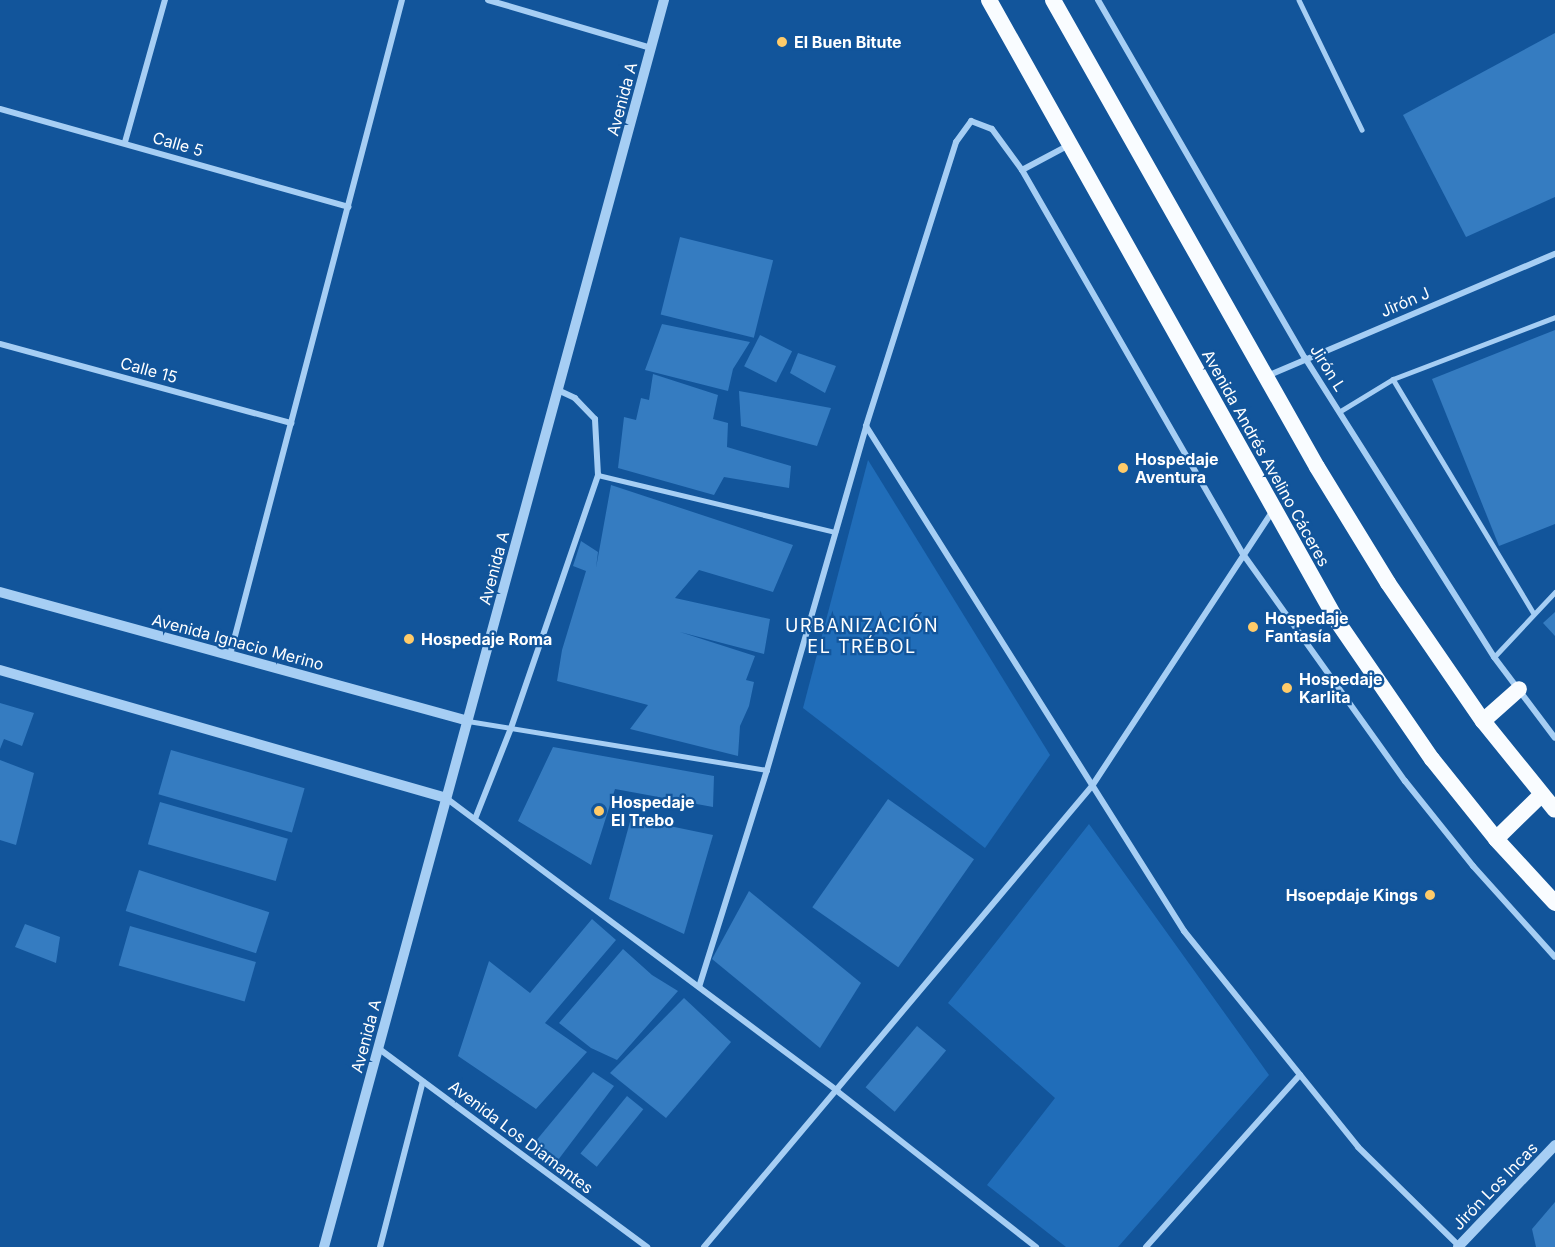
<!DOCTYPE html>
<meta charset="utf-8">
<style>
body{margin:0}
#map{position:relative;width:1555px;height:1247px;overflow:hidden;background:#12559b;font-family:Inter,sans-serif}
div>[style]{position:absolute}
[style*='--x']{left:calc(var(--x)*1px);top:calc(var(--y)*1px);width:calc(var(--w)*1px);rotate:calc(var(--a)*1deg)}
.green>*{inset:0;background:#206db9}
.building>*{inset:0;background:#357cc1;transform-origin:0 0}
.service>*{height:4.5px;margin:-2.25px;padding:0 2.25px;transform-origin:2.25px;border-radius:2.25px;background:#a6cef4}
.minor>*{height:6px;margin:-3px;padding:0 3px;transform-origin:3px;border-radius:3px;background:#a6cef4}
.tertiary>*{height:10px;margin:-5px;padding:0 5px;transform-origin:5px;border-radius:5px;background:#a6cef4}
.trunk>*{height:16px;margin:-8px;padding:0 8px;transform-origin:8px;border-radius:8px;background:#f9fcff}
.dots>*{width:16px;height:16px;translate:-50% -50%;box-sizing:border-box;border:3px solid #12559b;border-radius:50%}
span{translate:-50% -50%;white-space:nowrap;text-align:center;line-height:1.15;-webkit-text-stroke:4.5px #12559b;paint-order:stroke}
.poi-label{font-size:16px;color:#fff;font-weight:700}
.left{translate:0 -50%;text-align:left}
.right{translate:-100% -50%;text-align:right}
.street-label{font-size:16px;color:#fff}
.neighbourhood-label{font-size:18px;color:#fff;letter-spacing:1.5px}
</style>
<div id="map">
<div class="green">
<div style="clip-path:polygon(868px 460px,1050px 755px,985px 848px,803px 708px)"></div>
<div style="clip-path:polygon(1089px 824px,1269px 1075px,1118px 1247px,1066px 1247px,987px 1185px,1055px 1098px,948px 1003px)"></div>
</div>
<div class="building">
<div style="clip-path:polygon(1555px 33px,1555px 197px,1466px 237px,1403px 115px)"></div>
<div style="left:680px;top:237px;width:96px;height:80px;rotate:14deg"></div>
<div style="clip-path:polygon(662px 324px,750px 342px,733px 369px,728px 391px,645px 370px)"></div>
<div style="clip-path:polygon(1555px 330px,1555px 524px,1499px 546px,1432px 379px)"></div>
<div style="left:760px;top:335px;width:36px;height:35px;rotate:27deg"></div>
<div style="clip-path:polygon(798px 353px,836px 366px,825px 393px,790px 373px)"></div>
<div style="clip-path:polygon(653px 374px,718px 395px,713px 419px,728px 423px,727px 447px,791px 466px,789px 488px,724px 477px,714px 495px,618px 468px,624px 417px,636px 420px,641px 398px,649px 400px)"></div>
<div style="clip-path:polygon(739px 391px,831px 408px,817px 446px,741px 426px)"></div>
<div style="clip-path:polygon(611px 485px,793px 545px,773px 592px,699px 570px,675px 598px,770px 619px,764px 654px,680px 632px,755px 656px,746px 680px,754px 682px,749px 706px,740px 726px,738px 756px,630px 729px,648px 705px,557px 681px,562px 650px,586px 571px,573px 566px,581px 541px,598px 552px,596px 568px)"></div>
<div style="clip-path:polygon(1555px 612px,1555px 636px,1543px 623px)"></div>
<div style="clip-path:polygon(0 703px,34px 713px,22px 746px,4px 739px,0 749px)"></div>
<div style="clip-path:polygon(553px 747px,714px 776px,713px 807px,615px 789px,591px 865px,518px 821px)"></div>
<div style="left:171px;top:750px;width:139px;height:46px;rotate:16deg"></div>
<div style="clip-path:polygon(0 760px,34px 773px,16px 845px,0 840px)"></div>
<div style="left:888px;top:799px;width:105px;height:132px;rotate:35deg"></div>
<div style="left:160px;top:802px;width:133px;height:44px;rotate:16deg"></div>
<div style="clip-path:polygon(631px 818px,713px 835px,684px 934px,609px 899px)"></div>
<div style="left:139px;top:870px;width:137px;height:43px;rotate:18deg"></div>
<div style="clip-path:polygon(749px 891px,861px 983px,820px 1048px,712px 959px)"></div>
<div style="clip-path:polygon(592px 919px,616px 940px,545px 1023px,587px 1052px,536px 1109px,458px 1056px,489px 961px,530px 993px)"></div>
<div style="clip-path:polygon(25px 924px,60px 937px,56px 963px,15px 947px)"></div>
<div style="left:130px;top:926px;width:131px;height:41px;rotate:16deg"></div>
<div style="clip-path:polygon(623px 949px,652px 975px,678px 991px,617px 1060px,591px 1048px,559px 1023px)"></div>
<div style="clip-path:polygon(684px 998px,731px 1042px,666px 1118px,610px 1073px)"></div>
<div style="left:917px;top:1026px;width:38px;height:80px;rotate:40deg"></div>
<div style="clip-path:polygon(593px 1072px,614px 1086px,555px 1164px,535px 1142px)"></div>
<div style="left:627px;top:1096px;width:21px;height:74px;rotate:39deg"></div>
<div style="clip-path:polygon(1555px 1202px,1555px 1247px,1536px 1247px,1532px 1229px)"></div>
</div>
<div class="service">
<div style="--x:1299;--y:0;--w:144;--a:64.1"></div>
<div style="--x:1393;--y:379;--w:272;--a:59"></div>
<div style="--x:1339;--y:412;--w:63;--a:-31.4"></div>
<div style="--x:1393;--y:379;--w:173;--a:-20.9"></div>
<div style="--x:598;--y:475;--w:244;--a:13.5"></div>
<div style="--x:1494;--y:657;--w:89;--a:-46.8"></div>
<div style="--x:468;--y:721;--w:303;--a:9.3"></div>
</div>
<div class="minor">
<div style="--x:488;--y:0;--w:170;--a:16.4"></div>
<div style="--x:1098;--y:0;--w:414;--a:60"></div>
<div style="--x:1305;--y:358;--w:354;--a:57.7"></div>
<div style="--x:1494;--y:657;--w:101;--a:53"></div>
<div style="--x:0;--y:109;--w:362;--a:15.7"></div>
<div style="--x:125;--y:142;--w:148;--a:-74.3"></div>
<div style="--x:1022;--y:170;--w:53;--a:-28"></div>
<div style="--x:0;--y:344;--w:302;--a:15.2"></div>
<div style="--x:1267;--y:376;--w:313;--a:-23"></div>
<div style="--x:866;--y:426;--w:597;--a:57.8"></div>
<div style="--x:1184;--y:931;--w:277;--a:51.1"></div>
<div style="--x:1358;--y:1147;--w:141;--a:44.4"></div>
<div style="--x:230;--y:655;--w:677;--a:-75.29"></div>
<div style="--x:446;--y:798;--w:489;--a:36.8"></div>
<div style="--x:837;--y:1091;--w:253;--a:38.1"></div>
<div style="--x:475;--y:819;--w:98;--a:-68.4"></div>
<div style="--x:511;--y:728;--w:268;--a:-71"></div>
<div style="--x:598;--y:475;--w:56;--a:-93.1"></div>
<div style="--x:595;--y:419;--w:29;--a:-134"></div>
<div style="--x:575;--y:398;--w:19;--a:-155"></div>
<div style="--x:699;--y:987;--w:227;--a:-72.6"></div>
<div style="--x:767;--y:770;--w:358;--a:-73.9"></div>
<div style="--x:866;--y:426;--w:298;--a:-72.4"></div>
<div style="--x:956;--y:142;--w:26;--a:-54"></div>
<div style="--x:971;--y:121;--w:22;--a:21"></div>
<div style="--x:992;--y:129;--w:51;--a:53.8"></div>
<div style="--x:1022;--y:170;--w:443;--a:60.1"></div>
<div style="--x:1243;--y:554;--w:279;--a:54.5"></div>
<div style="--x:1405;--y:781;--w:109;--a:51.3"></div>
<div style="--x:1473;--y:866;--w:122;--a:48"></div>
<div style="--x:378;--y:1048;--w:335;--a:36.5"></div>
<div style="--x:380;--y:1247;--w:171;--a:-75.5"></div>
<div style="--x:704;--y:1247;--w:603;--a:-49.91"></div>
<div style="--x:1092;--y:786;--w:330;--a:-56.7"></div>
<div style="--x:1146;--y:1247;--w:231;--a:-48.2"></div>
</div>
<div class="tertiary">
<div style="--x:0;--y:592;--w:485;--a:15.4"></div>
<div style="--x:0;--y:670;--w:464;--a:16"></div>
<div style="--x:324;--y:1247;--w:1293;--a:-74.75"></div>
<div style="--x:1458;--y:1247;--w:141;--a:-46.4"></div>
</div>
<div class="trunk">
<div style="--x:989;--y:0;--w:712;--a:60.73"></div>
<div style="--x:1337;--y:621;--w:168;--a:55.5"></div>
<div style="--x:1432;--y:759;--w:102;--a:51.3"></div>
<div style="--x:1496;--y:839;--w:87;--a:47.3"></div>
<div style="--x:1053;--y:0;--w:536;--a:60.52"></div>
<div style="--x:1317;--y:467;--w:136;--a:58.5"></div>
<div style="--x:1388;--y:583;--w:168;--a:55.5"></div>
<div style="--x:1483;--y:721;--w:114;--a:51"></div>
<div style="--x:1483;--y:721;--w:48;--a:-41.6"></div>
<div style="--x:1496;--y:839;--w:63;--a:-44.4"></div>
</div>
<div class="dots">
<div style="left:782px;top:42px;background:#ffcb69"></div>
<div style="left:1123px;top:468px;background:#ffcb69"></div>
<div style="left:1253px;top:627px;background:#ffcb69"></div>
<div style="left:409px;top:639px;background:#ffcb69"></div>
<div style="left:1287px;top:688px;background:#ffcb69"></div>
<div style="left:599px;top:811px;background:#ffcb69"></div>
<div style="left:1430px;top:895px;background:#ffcb69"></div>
</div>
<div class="poi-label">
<span class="left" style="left:794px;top:42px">El Buen Bitute</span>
<span class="left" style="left:1135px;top:468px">Hospedaje<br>Aventura</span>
<span class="left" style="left:1265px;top:627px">Hospedaje<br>Fantasía</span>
<span class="left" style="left:421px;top:639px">Hospedaje Roma</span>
<span class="left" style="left:1299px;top:688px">Hospedaje<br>Karlita</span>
<span class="left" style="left:611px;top:811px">Hospedaje<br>El Trebo</span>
<span class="right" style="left:1418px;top:895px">Hsoepdaje Kings</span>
</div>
<div class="street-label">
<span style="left:622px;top:99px;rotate:-75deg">Avenida A</span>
<span style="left:178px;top:144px;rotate:16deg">Calle 5</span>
<span style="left:1405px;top:302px;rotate:-23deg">Jirón J</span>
<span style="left:1328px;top:368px;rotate:58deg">Jirón L</span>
<span style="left:149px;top:370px;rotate:15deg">Calle 15</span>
<span style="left:1266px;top:458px;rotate:61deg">Avenida Andrés Avelino Cáceres</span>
<span style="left:494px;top:568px;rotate:-75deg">Avenida A</span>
<span style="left:238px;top:642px;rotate:15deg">Avenida Ignacio Merino</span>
<span style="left:366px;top:1036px;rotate:-75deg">Avenida A</span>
<span style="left:521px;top:1137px;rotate:37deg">Avenida Los Diamantes</span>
<span style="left:1495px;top:1186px;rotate:-46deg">Jirón Los Incas</span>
</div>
<div class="neighbourhood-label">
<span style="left:862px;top:637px">URBANIZACIÓN<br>EL TRÉBOL</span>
</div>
</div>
